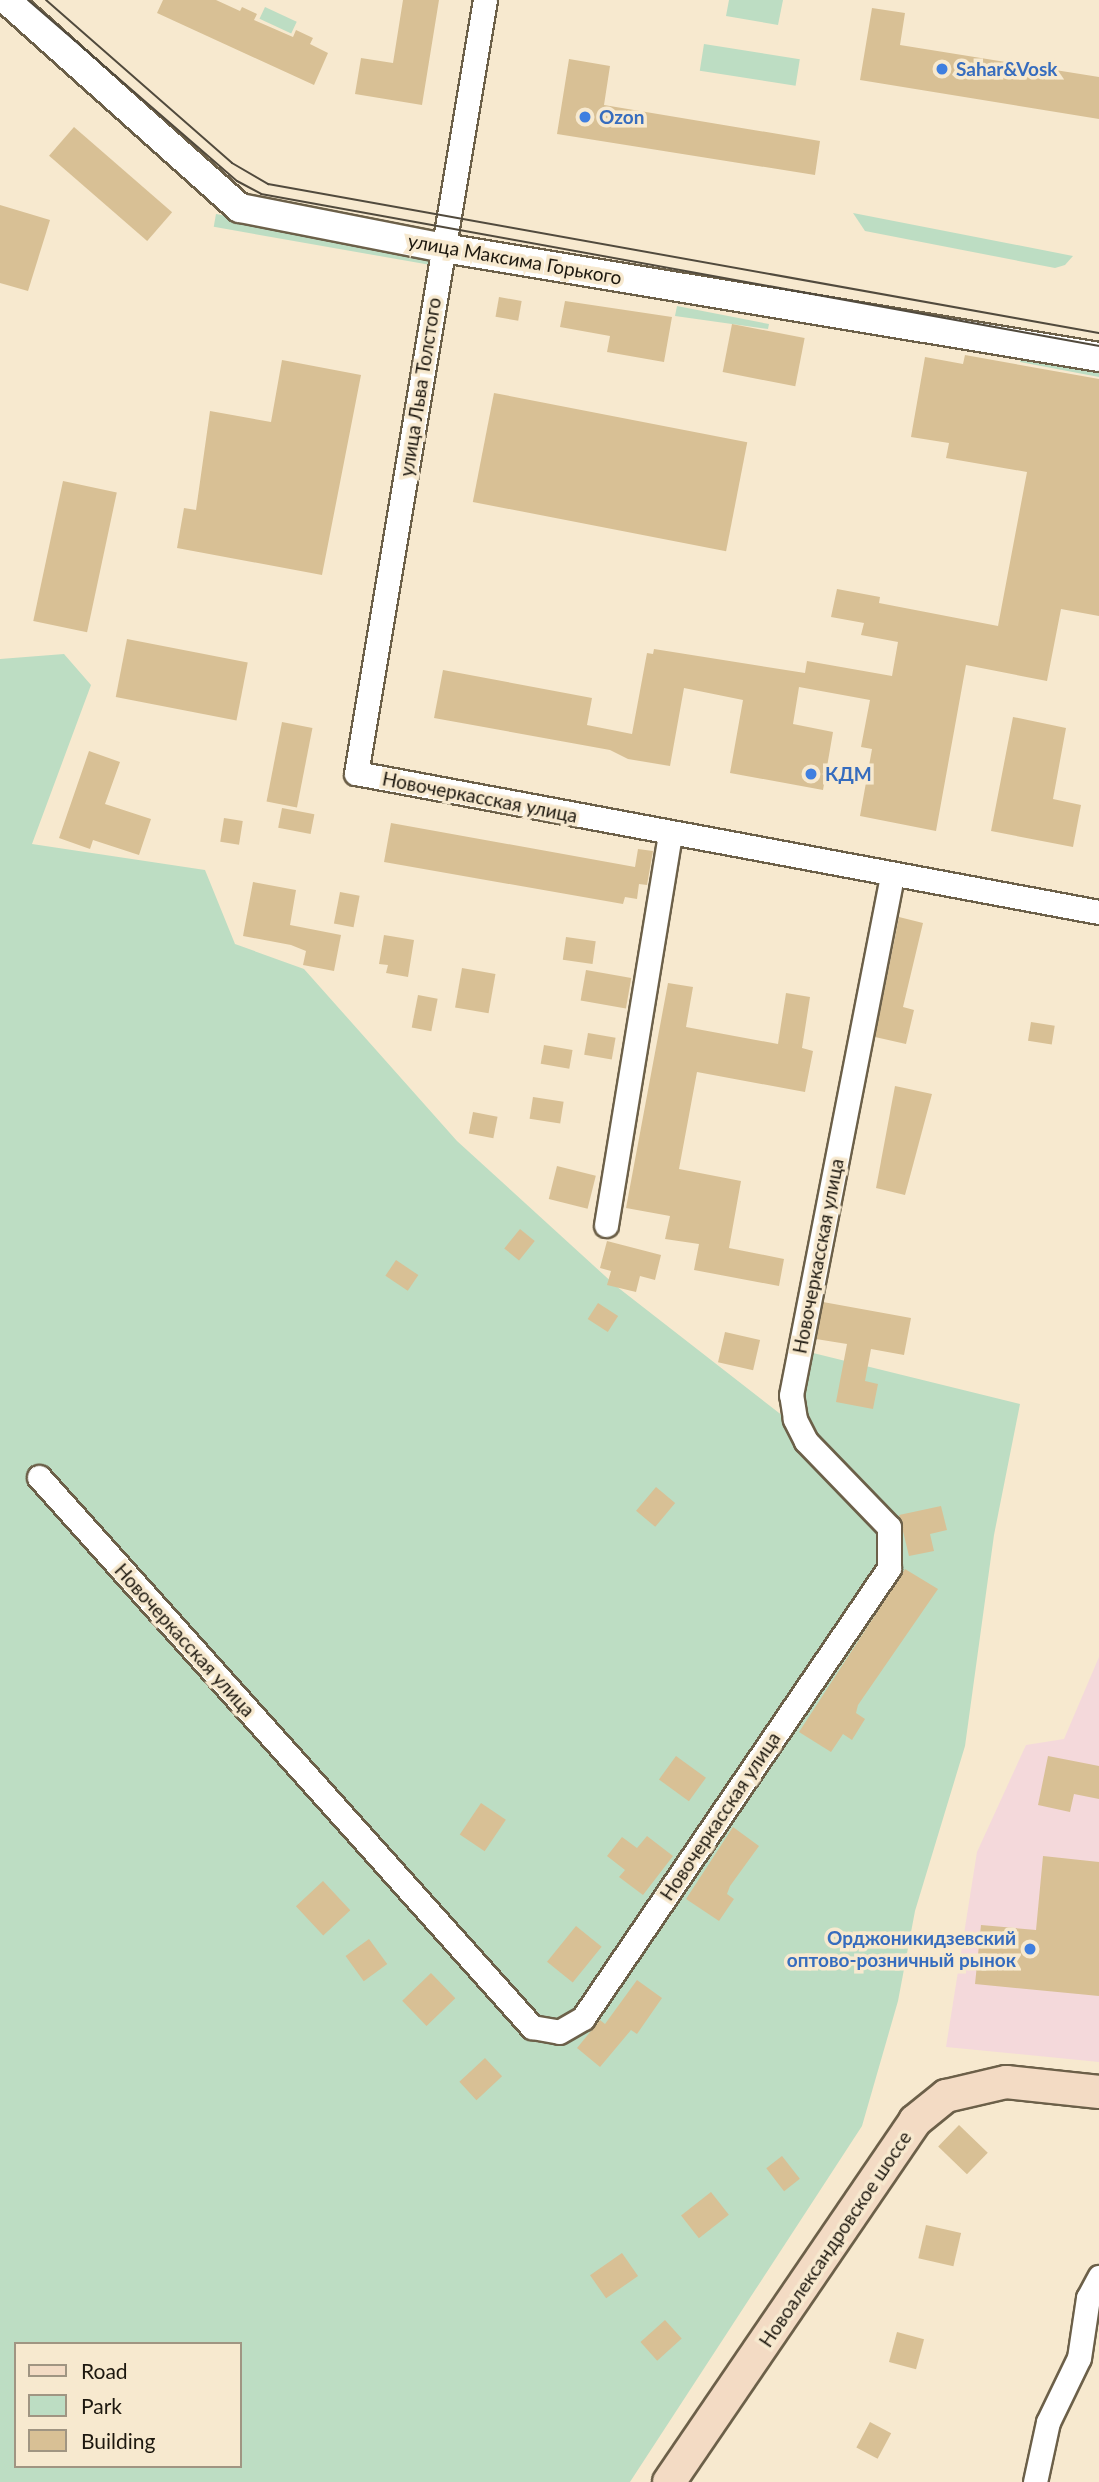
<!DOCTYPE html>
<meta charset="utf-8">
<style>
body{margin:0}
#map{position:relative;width:1099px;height:2482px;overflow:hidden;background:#f7e9cf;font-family:Lato,sans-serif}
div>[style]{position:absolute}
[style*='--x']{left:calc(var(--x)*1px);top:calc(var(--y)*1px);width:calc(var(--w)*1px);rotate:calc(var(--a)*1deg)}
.commercial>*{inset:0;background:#f4d9db}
.green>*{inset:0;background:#bdddc3;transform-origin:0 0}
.building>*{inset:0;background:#d8c095;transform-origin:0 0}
.roads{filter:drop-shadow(2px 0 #6c6049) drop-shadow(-2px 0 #6c6049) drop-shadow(0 2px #6c6049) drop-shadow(0 -2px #6c6049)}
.minor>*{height:23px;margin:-11.5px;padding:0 11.5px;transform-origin:11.5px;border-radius:11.5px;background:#fff}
.tertiary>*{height:28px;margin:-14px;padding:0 14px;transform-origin:14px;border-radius:14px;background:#fff}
.secondary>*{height:32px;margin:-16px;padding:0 16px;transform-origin:16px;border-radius:16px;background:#f3dbc4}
.tram>*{height:2px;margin:-1px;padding:0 1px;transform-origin:1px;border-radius:1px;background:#514a3d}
.dots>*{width:19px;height:19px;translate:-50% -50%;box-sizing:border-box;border:4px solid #f7e9cf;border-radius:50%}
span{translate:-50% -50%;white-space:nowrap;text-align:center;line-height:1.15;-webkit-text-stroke:7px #f7e9cf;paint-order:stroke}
.shop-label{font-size:19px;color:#366cbe;font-weight:700}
.left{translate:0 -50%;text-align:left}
.right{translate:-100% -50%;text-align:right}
.street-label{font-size:19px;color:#1d180f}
.legend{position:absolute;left:14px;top:2342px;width:228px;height:126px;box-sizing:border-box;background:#f7e9cf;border:2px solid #a09582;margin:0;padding:9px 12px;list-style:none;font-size:21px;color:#1d180f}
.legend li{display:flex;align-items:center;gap:14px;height:35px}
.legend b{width:35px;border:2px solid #a09582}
</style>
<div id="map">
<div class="commercial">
<div style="clip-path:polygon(1099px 1657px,1099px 2062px,946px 2047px,977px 1852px,1026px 1745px,1064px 1739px)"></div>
</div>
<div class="green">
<div style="clip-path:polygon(729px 0,783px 0,778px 25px,726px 16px)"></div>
<div style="left:265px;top:7px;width:35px;height:13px;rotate:25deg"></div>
<div style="left:704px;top:44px;width:97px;height:27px;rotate:9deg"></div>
<div style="clip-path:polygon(853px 213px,1073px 256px,1065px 265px,1055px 268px,865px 231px)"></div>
<div style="left:216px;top:214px;width:219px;height:13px;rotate:10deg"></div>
<div style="clip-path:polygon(677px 306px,769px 324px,768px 329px,675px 316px)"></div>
<div style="clip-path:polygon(1021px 358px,1099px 364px,1099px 377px,1020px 362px)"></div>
<div style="clip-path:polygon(evenodd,64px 654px,91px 685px,32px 844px,205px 870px,235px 944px,304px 969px,457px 1141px,616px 1286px,801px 1430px,809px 1352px,1020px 1404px,994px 1535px,965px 1746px,915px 1911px,898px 2001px,862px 2126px,630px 2482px,0 2482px,0 659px,64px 654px,16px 2344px,240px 2344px,240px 2466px,16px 2466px,16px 2344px)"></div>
</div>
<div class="building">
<div style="clip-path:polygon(163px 0,216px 0,240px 11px,242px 7px,257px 14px,254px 20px,293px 37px,296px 30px,313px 38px,310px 44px,328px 53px,314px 85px,157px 13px)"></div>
<div style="clip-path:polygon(403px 0,439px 0,422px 105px,355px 94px,361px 58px,393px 63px)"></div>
<div style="clip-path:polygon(872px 8px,905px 13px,900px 45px,1099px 77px,1099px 119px,860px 80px)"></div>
<div style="clip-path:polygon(569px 59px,610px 66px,604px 105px,820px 141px,815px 175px,557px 134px)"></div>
<div style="left:74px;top:127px;width:130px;height:38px;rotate:41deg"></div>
<div style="clip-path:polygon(0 205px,50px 220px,28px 291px,0 283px)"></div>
<div style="left:499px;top:297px;width:23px;height:20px;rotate:10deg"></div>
<div style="clip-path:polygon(565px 301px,672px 317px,664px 362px,607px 352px,610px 336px,560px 327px)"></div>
<div style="left:732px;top:324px;width:74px;height:49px;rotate:11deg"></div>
<div style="clip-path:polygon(965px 355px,1099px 379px,1099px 616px,1061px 609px,1047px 681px,966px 665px,936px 831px,860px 816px,872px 749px,861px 747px,870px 700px,799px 687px,793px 724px,833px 732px,823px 790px,730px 773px,743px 700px,684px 688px,670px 766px,628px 759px,610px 750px,434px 718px,443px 670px,592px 698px,587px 725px,632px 734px,647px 653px,653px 654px,654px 649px,805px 673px,807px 661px,892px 676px,898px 642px,861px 635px,864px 623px,831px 617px,837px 589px,880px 597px,879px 603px,998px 626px,1027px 472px,946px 458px,949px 443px,911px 437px,925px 357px,963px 364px)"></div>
<div style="clip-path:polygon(282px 360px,361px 375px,322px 575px,177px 548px,184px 508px,196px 510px,210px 411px,271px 422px)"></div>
<div style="left:494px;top:393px;width:258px;height:111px;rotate:11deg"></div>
<div style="left:63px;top:481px;width:55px;height:143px;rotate:12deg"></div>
<div style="left:127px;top:639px;width:123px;height:59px;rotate:11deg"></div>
<div style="clip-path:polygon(1013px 717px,1066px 728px,1053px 799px,1081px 805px,1073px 847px,991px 831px)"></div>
<div style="left:282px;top:722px;width:31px;height:81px;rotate:11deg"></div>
<div style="clip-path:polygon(89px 751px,120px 762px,105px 804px,151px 819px,139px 855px,93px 840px,90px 849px,59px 838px)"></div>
<div style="left:282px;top:808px;width:33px;height:20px;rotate:11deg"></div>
<div style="left:224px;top:818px;width:19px;height:24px;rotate:9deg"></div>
<div style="clip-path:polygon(391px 823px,635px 867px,638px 849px,653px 851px,647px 885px,639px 884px,637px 899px,625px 897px,623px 904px,384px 862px)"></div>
<div style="clip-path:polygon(253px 882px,296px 890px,290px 925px,341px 935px,334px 971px,303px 965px,306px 951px,291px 945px,243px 936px)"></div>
<div style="left:340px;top:892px;width:20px;height:32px;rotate:11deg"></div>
<div style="clip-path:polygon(899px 917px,923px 923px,903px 1007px,914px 1010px,906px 1044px,875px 1037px)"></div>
<div style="clip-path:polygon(384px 935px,414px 940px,408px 977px,386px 973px,388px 965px,379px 964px)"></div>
<div style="left:566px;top:937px;width:30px;height:23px;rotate:8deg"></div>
<div style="left:462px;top:968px;width:34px;height:40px;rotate:10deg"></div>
<div style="left:586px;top:970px;width:46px;height:31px;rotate:10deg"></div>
<div style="clip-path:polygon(668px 983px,693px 987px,686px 1027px,778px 1044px,786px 993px,810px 997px,802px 1048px,813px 1051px,805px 1092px,697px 1072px,679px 1169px,741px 1181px,729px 1248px,784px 1259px,779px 1286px,694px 1270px,699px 1244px,665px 1239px,670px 1216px,626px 1208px)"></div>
<div style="left:418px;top:995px;width:20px;height:33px;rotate:11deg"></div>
<div style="left:1031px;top:1022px;width:24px;height:19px;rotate:9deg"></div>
<div style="left:588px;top:1033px;width:28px;height:22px;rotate:10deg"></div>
<div style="left:544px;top:1045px;width:29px;height:19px;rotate:10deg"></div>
<div style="clip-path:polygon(895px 1086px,932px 1094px,905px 1195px,876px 1188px)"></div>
<div style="left:533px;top:1097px;width:31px;height:22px;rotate:9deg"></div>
<div style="left:473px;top:1112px;width:25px;height:22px;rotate:11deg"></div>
<div style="left:557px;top:1166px;width:40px;height:34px;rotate:14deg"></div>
<div style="left:520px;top:1229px;width:19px;height:25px;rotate:39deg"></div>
<div style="clip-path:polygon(607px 1241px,661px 1255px,655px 1280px,640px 1276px,636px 1292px,607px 1285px,611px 1271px,600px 1268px)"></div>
<div style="left:396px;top:1260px;width:27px;height:19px;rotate:34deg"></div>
<div style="clip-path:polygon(823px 1302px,911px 1318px,904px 1355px,871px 1349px,865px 1381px,878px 1384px,873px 1409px,836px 1402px,847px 1344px,816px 1339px)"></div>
<div style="left:598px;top:1303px;width:24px;height:19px;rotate:33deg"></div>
<div style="left:725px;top:1332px;width:36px;height:31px;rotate:13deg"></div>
<div style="left:656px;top:1487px;width:25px;height:31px;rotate:40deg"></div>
<div style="clip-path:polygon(941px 1506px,947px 1530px,930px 1534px,934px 1551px,909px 1556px,899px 1515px)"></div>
<div style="clip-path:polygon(905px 1569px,938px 1589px,858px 1705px,856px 1713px,865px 1719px,852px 1740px,843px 1734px,831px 1752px,799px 1732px)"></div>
<div style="left:676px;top:1756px;width:37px;height:29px;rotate:36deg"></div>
<div style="clip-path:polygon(1048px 1756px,1099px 1766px,1099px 1799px,1074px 1794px,1070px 1812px,1038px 1805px)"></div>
<div style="left:481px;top:1803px;width:30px;height:38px;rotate:34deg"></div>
<div style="clip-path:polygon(733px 1827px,759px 1846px,730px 1886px,727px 1894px,734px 1899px,719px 1921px,686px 1899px)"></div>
<div style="clip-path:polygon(647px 1836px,673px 1856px,643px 1895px,619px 1877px,625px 1870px,607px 1856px,622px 1837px,637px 1848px)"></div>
<div style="clip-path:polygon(1043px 1856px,1099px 1862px,1099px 1996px,975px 1984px,981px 1925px,1036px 1930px)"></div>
<div style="left:323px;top:1881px;width:40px;height:37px;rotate:47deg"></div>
<div style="left:576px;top:1926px;width:33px;height:46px;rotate:39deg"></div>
<div style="left:369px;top:1939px;width:31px;height:29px;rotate:54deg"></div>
<div style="left:431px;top:1973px;width:35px;height:40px;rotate:46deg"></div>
<div style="clip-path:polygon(637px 1980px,662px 1998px,637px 2034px,631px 2030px,600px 2067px,577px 2048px,600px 2020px,605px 2024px)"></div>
<div style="left:485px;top:2058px;width:25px;height:35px;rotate:47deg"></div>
<div style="left:959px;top:2125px;width:40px;height:30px;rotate:44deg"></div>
<div style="left:782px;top:2156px;width:29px;height:20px;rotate:52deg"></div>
<div style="left:711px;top:2192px;width:29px;height:38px;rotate:52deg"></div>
<div style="left:926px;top:2225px;width:36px;height:34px;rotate:13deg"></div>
<div style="left:622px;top:2253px;width:28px;height:39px;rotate:55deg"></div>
<div style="left:665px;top:2320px;width:25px;height:33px;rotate:48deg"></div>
<div style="left:897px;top:2332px;width:28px;height:31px;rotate:15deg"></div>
<div style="left:870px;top:2422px;width:24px;height:29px;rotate:28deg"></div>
</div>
<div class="roads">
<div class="minor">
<div style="--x:485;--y:0;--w:784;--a:99.47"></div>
<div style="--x:356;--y:773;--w:756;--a:10.6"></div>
<div style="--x:606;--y:1225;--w:397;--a:-80.7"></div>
<div style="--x:39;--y:1477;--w:739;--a:48.13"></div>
<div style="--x:532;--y:2027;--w:27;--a:10"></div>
<div style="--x:559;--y:2032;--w:28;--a:-30"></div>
<div style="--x:583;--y:2018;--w:544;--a:-55.78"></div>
<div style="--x:889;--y:1568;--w:41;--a:-90"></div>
<div style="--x:889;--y:1527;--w:120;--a:-134"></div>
<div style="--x:806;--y:1441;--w:25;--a:-117"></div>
<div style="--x:795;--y:1419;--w:24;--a:-99"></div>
<div style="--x:791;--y:1395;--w:529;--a:-78.99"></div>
<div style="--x:1035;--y:2482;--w:61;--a:-77.8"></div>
<div style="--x:1048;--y:2422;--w:71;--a:-64.2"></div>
<div style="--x:1079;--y:2358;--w:61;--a:-81.5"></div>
<div style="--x:1088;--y:2298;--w:24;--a:-62"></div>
</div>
<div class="tertiary">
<div style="--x:7;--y:0;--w:312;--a:41.8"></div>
<div style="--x:240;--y:208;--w:208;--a:11.1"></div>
<div style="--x:444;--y:248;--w:664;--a:9.45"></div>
</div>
<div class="secondary">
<div style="--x:669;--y:2482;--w:437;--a:-55.7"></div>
<div style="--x:915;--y:2121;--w:40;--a:-39"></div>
<div style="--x:946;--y:2096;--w:62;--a:-13.1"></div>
<div style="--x:1006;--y:2082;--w:94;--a:6.1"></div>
</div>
</div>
<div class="tram">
<div style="--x:28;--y:0;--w:276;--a:40.9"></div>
<div style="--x:237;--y:181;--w:27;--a:28"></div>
<div style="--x:261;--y:194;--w:852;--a:10.28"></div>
<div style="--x:46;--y:0;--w:247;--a:41.2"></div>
<div style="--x:232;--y:163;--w:42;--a:30.3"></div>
<div style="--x:268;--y:184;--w:844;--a:10.17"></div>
</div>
<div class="dots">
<div style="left:942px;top:69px;background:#3f7fe0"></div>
<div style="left:585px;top:117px;background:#3f7fe0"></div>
<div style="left:811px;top:774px;background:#3f7fe0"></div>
<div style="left:1030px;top:1949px;background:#3f7fe0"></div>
</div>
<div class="shop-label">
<span class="left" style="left:956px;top:69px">Sahar&amp;Vosk</span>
<span class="left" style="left:599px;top:117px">Ozon</span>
<span class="left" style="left:825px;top:774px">КДМ</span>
<span class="right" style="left:1016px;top:1949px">Орджоникидзевский<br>оптово-розничный рынок</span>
</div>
<div class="street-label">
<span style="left:515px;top:259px;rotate:10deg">улица Максима Горького</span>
<span style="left:420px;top:387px;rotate:-81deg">улица Льва Толстого</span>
<span style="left:480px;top:797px;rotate:11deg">Новочеркасская улица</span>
<span style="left:818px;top:1256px;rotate:-79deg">Новочеркасская улица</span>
<span style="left:185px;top:1640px;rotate:48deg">Новочеркасская улица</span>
<span style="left:720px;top:1816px;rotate:-56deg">Новочеркасская улица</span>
<span style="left:835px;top:2239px;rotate:-56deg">Новоалександровское шоссе</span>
</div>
<ul class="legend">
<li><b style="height:9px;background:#f3dbc4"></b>Road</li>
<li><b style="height:19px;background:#bdddc3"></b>Park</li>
<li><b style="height:19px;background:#d8c095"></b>Building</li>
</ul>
</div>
